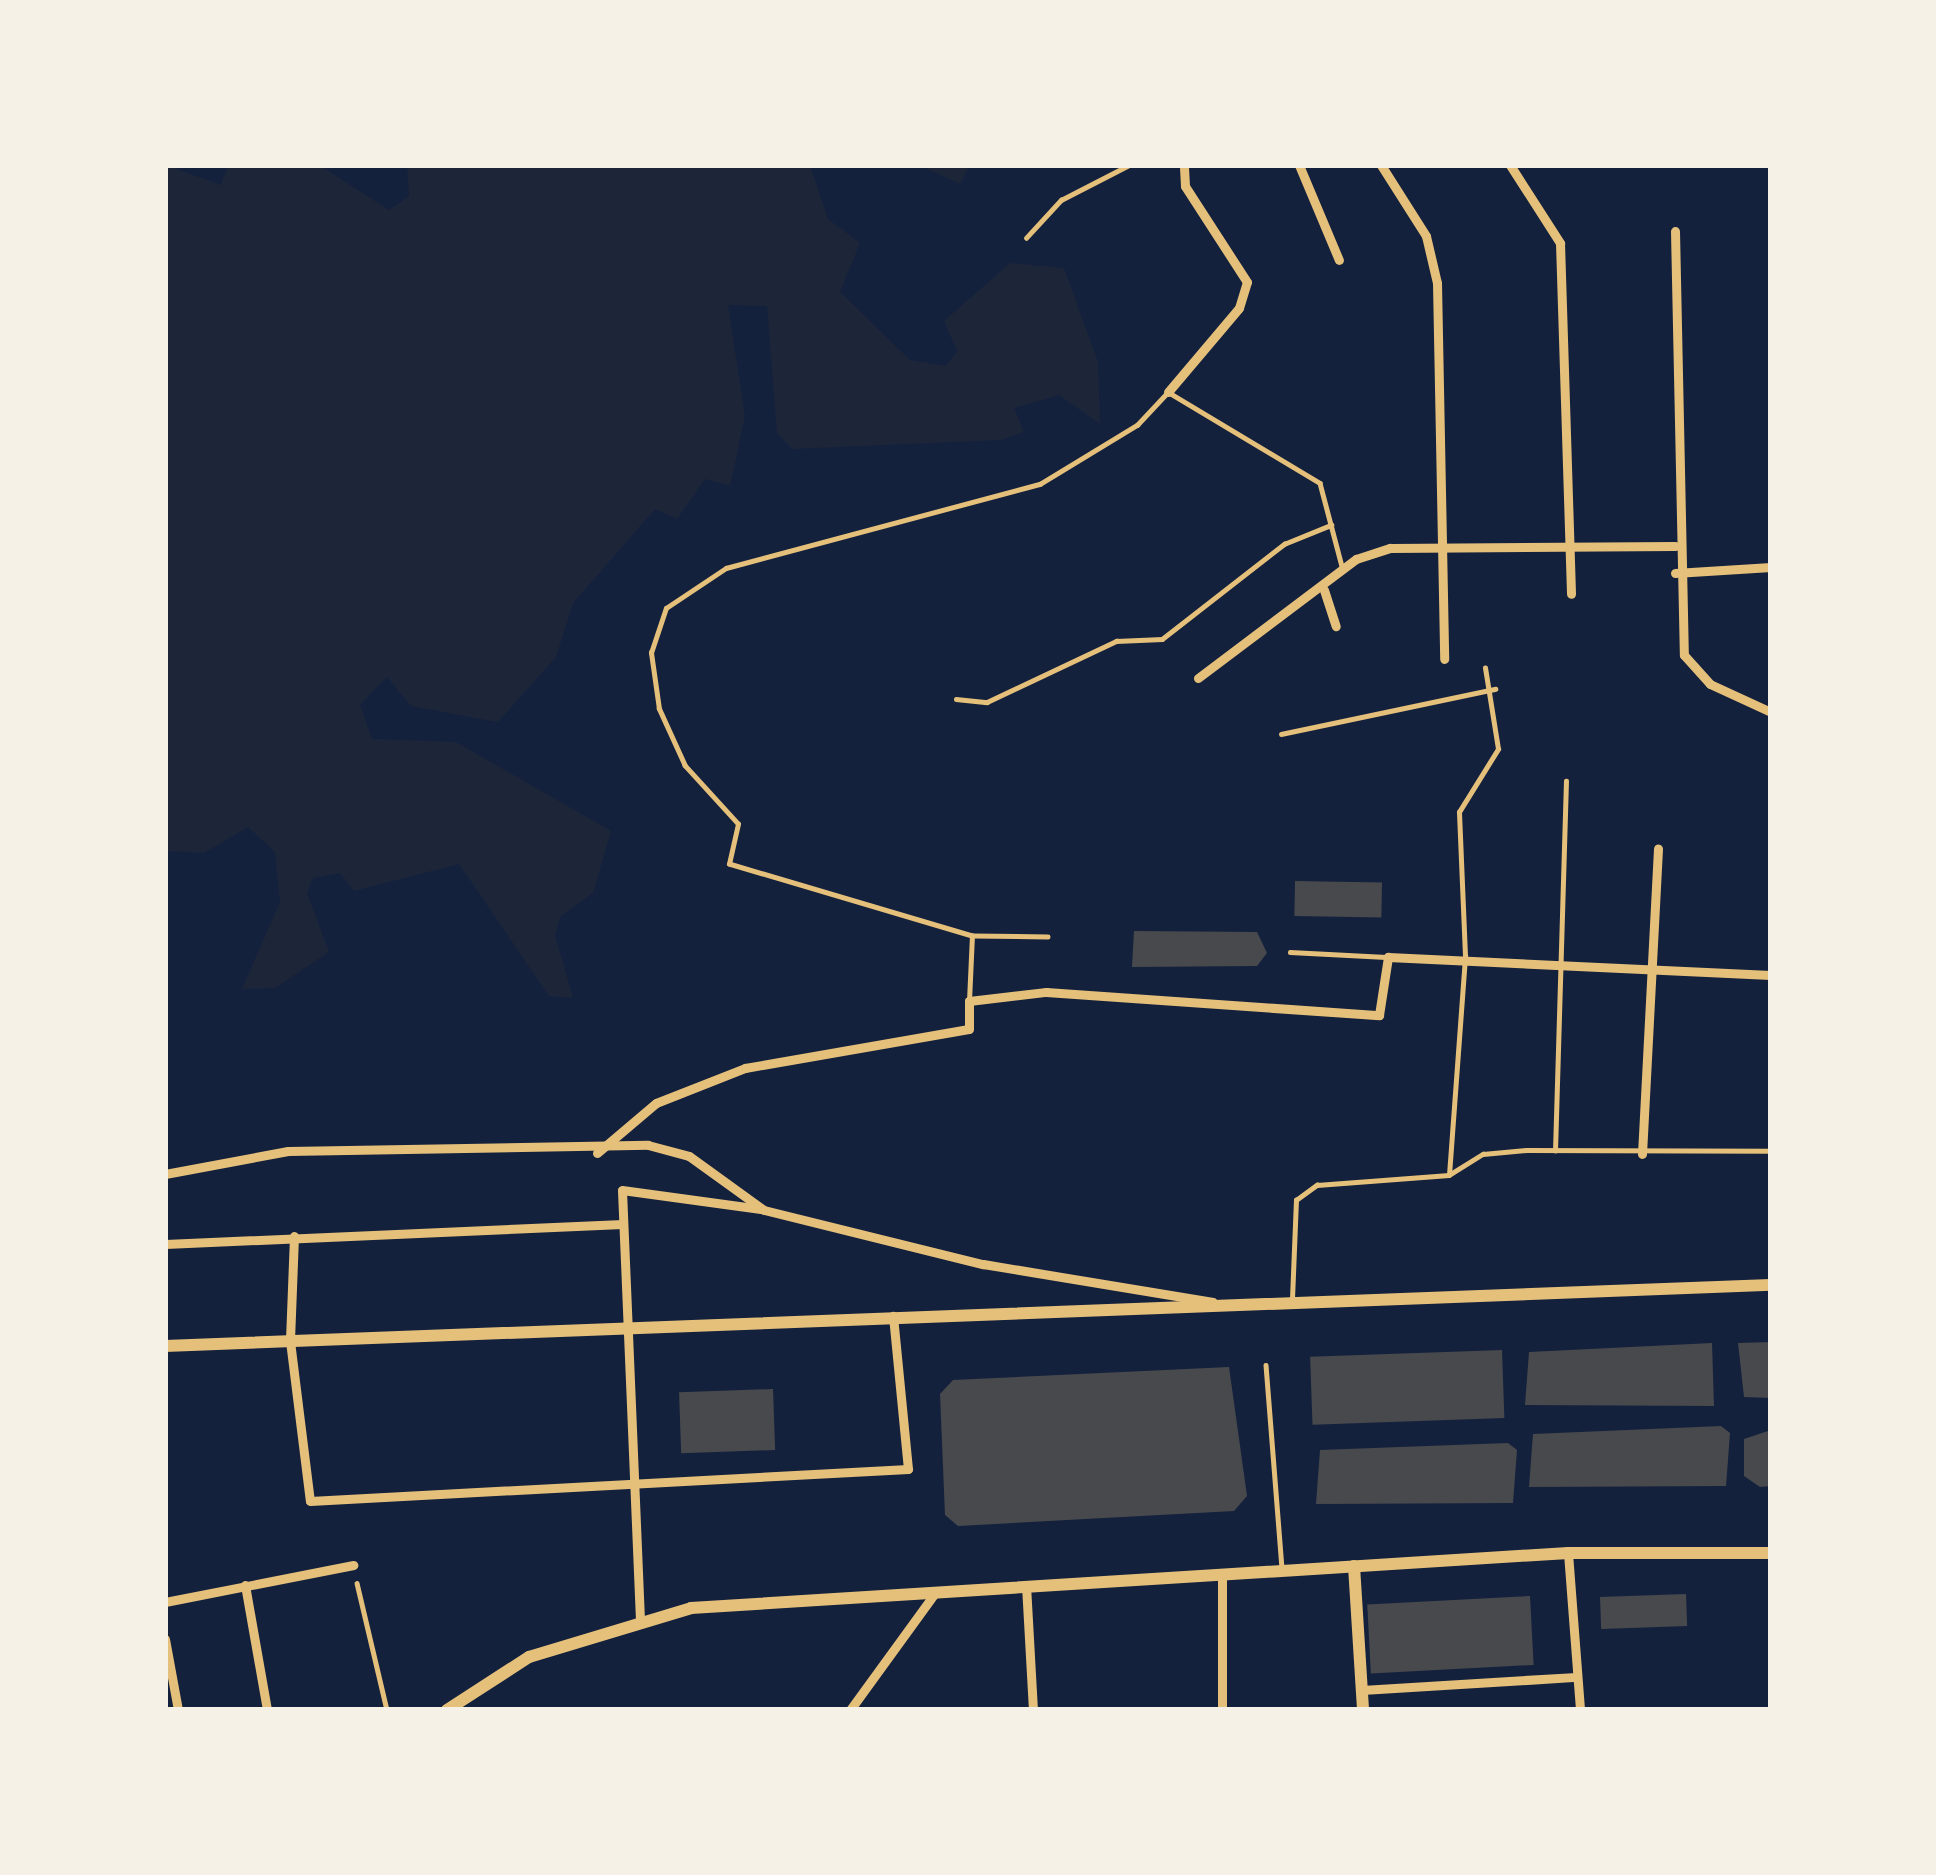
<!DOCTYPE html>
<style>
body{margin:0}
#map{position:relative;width:1936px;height:1875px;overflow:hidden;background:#14213d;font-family:"Fira Sans",sans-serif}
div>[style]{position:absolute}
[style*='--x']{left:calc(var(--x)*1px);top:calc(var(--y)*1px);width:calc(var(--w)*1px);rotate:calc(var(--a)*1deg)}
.green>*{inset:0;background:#1d2539}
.building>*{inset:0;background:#48494c;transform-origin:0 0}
.service>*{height:4.5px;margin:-2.25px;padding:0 2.25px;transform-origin:2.25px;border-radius:2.25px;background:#e5c07b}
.minor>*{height:9px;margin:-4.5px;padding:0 4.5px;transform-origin:4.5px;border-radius:4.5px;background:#e5c07b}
.tertiary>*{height:12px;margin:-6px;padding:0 6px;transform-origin:6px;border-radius:6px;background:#e5c07b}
span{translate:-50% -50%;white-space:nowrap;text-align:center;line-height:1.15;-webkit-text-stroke:9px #f6f1e7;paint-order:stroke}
.frame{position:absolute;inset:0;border:168px solid #f6f1e7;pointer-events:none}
</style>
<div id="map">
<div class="green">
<div style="clip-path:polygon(165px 165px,221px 185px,228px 165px,319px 165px,389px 210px,409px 196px,407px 165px,810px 165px,828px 219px,860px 243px,840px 292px,910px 360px,946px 366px,957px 351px,944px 321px,1010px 263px,1064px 268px,1098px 362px,1100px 424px,1059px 395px,1014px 408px,1024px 432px,1001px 440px,792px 449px,777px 433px,767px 306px,728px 305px,745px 416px,730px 486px,705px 479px,677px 519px,655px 509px,573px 603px,556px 657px,498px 722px,411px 706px,387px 677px,360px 705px,372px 739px,456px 742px,611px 831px,593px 893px,561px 916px,555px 935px,573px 998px,549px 996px,459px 864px,354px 891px,340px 873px,313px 878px,307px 893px,329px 952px,275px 988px,242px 989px,280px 902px,275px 852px,248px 827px,204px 853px,165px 851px)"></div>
<div style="clip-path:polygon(919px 165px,970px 165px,960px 184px)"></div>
</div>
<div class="building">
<div style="left:1295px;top:881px;width:87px;height:35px;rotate:1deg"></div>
<div style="clip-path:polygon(1134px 931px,1257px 932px,1267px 953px,1257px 966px,1132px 967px)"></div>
<div style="clip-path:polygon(1771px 1342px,1771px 1398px,1744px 1397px,1738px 1343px)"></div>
<div style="clip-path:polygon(1712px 1343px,1714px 1406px,1525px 1405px,1529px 1352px)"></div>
<div style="left:1502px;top:1350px;width:68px;height:192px;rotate:88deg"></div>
<div style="clip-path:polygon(1229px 1367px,1247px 1496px,1234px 1511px,958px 1526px,945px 1515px,940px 1394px,953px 1380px)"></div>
<div style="left:773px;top:1389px;width:61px;height:94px;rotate:88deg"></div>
<div style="clip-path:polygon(1721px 1426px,1730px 1433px,1726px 1486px,1529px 1487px,1533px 1434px)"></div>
<div style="clip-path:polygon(1771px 1430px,1771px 1486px,1760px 1487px,1744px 1476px,1744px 1439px)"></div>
<div style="clip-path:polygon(1508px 1443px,1517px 1450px,1513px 1503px,1316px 1504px,1320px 1450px)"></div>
<div style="left:1686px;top:1594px;width:32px;height:86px;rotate:88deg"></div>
<div style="left:1530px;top:1596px;width:69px;height:163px;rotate:87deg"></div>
</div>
<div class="service">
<div style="--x:1026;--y:238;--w:52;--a:-47.4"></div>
<div style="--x:1061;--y:200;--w:76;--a:-27.2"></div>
<div style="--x:956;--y:699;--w:31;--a:6"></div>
<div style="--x:987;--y:702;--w:143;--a:-25.3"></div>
<div style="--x:1116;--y:641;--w:46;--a:-2.5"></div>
<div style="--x:1162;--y:639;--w:155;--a:-37.9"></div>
<div style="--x:1284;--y:544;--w:51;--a:-22"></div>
<div style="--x:1281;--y:734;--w:219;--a:-11.9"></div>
<div style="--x:1048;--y:937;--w:76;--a:-179.2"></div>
<div style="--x:972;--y:936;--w:253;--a:-163.5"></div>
<div style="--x:729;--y:864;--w:41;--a:-77.3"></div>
<div style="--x:738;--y:824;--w:79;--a:-132.4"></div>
<div style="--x:685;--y:766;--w:63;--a:-114.5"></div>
<div style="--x:659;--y:709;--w:57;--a:-98.1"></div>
<div style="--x:651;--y:653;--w:47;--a:-71.6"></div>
<div style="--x:666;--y:608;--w:72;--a:-33.7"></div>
<div style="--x:726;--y:568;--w:325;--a:-15"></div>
<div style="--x:1040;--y:484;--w:114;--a:-31.3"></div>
<div style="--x:1137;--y:425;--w:45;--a:-46.8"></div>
<div style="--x:1168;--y:392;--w:177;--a:30.9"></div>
<div style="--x:1320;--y:483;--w:90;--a:75.2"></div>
<div style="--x:1290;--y:952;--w:96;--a:3"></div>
<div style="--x:969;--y:1001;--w:65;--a:-87.4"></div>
<div style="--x:1555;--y:1151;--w:370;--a:-88.3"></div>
<div style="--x:1449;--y:1175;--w:220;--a:-85.8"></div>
<div style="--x:1465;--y:956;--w:144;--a:-92.4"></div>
<div style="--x:1459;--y:812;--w:74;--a:-58.2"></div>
<div style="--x:1498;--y:749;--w:82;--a:-99.1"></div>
<div style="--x:1292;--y:1299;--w:99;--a:-87.7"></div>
<div style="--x:1296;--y:1200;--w:26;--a:-36"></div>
<div style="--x:1317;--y:1185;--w:132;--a:-4.3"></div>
<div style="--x:1449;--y:1175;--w:40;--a:-32"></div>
<div style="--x:1483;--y:1154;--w:44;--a:-5.2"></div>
<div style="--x:1527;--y:1150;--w:244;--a:0.2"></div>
<div style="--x:1266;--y:1365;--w:206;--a:85.5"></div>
<div style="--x:357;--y:1583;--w:130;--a:76.7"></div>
</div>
<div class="minor">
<div style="--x:1299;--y:165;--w:103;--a:67.2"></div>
<div style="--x:1381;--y:165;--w:84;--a:57.6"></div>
<div style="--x:1426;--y:236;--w:48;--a:76.8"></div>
<div style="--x:1437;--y:283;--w:376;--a:88.9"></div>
<div style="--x:1510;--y:165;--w:93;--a:57.3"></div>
<div style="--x:1560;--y:243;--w:351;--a:88.2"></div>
<div style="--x:1675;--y:231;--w:424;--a:88.8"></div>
<div style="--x:1684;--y:655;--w:39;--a:48"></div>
<div style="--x:1710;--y:684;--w:67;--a:24.7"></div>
<div style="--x:1168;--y:392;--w:110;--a:-49.8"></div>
<div style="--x:1239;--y:308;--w:27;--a:-73"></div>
<div style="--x:1247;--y:282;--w:114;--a:-122.9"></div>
<div style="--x:1185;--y:186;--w:21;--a:-93"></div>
<div style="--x:1675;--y:573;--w:96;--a:-3.6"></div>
<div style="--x:1324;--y:590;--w:38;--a:72"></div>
<div style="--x:1198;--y:678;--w:198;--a:-37"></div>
<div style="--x:1356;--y:559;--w:36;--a:-18"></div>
<div style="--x:1390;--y:548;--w:285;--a:-0.4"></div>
<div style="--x:597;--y:1153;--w:77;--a:-40.3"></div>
<div style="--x:656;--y:1103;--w:96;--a:-21.5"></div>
<div style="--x:745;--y:1068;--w:227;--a:-9.9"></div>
<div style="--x:969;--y:1029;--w:28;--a:-90"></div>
<div style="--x:969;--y:1001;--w:78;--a:-6.7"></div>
<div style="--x:1046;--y:992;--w:334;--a:4"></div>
<div style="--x:1379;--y:1015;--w:59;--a:-81.2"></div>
<div style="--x:1388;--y:957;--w:383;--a:2.7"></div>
<div style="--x:1642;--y:1154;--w:306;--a:-87"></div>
<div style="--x:165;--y:1174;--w:125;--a:-10.6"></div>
<div style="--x:288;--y:1151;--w:360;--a:-1"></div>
<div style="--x:648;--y:1145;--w:42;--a:15"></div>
<div style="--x:689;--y:1156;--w:92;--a:35.8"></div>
<div style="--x:764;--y:1210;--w:226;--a:13.9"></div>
<div style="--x:983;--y:1264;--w:233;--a:9.4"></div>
<div style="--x:294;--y:1236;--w:105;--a:92.2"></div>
<div style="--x:290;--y:1341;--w:161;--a:82.9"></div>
<div style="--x:310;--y:1501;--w:599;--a:-3.06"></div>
<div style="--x:908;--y:1469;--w:154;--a:-95.6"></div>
<div style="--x:165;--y:1244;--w:458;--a:-2.5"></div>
<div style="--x:1568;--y:1553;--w:157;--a:85.6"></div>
<div style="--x:1222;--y:1573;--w:137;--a:90"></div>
<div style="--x:245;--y:1585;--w:127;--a:80"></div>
<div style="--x:1026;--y:1585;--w:125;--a:86.8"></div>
<div style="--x:165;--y:1602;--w:192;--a:-11.1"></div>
<div style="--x:640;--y:1620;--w:430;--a:-92.4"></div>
<div style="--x:622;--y:1190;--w:140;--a:7.8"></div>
<div style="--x:165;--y:1639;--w:72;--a:79.6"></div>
<div style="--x:1362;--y:1690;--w:215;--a:-3.5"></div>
<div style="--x:850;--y:1710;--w:145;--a:-54"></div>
</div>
<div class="tertiary">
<div style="--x:165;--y:1346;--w:1607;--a:-2.18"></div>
<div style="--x:1354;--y:1566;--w:144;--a:86.4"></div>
<div style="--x:447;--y:1710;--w:98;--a:-32.9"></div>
<div style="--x:529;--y:1657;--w:169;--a:-16.8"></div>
<div style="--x:691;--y:1608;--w:879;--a:-3.59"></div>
<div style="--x:1568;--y:1553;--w:203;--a:0"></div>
</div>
<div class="frame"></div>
</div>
